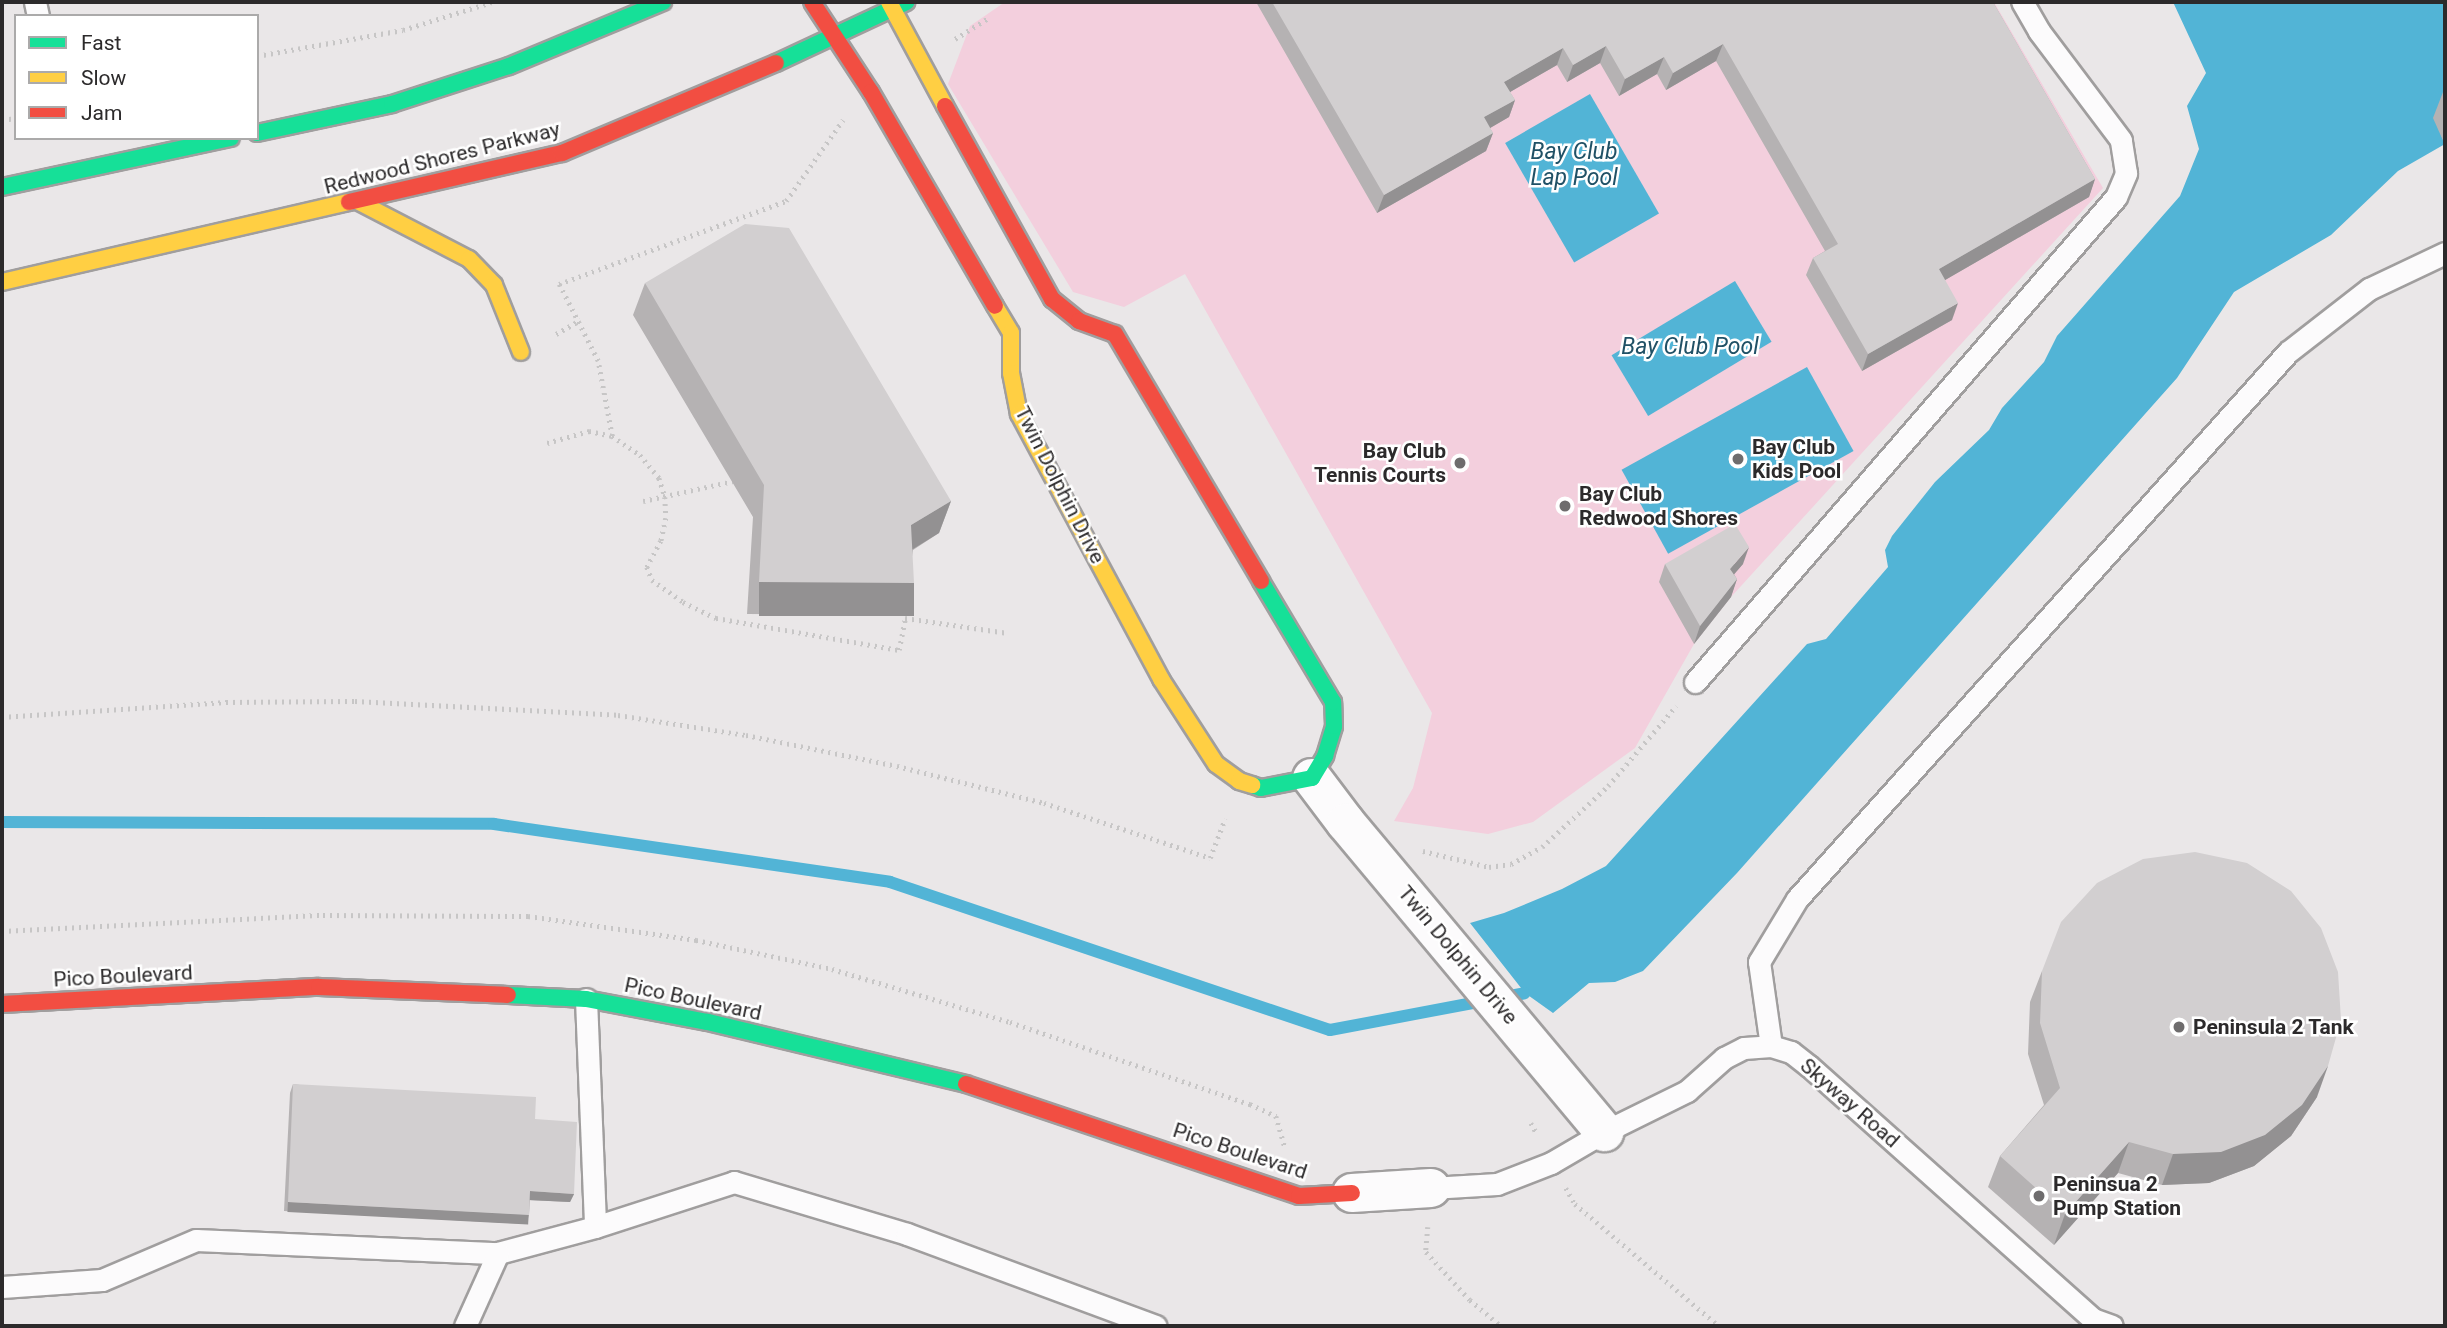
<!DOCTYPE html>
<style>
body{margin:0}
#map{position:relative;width:2447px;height:1328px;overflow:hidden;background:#eae7e8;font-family:Roboto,sans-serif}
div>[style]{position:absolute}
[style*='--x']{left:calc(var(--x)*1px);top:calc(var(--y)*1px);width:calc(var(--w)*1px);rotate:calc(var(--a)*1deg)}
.green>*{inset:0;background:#f3cfdd}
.water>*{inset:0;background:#52b4d6;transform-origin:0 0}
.stream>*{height:12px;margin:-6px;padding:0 6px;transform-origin:6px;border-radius:6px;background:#52b4d6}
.path>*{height:4.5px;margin-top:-2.25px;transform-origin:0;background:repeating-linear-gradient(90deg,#c7c6c6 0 2px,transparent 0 7px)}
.roads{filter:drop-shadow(2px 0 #a09e9e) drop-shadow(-2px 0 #a09e9e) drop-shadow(0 2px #a09e9e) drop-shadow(0 -2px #a09e9e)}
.lane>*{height:21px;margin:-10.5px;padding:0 10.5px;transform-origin:10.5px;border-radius:10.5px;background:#fcfbfc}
.street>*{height:38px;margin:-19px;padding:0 19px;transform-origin:19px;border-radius:19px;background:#fcfbfc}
.fast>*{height:16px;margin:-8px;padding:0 8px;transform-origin:8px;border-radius:8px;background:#16e098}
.slow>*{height:16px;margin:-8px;padding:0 8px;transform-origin:8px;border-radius:8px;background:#ffcf43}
.jam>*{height:16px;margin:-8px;padding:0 8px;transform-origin:8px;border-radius:8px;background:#f24e42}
.wall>*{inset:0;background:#b5b2b3}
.shaded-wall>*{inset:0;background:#939192;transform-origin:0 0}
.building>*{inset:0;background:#d2cfd0}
.dots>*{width:19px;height:19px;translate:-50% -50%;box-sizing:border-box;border:4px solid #fff;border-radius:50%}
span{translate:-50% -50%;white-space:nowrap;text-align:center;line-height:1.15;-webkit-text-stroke:5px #fff;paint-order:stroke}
.street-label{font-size:21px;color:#2c2a2b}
.poi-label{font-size:21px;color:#2c2a2b;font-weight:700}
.left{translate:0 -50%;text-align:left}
.right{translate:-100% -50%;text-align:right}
.water-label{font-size:23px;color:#205166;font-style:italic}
.frame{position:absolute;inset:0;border:4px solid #2c2a2b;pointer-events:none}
.legend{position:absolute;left:14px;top:14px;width:245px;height:126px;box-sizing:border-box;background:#fff;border:2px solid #abaaaa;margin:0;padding:9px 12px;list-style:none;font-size:21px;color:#2c2a2b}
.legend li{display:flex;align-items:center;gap:14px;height:35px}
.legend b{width:35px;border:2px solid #abaaaa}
</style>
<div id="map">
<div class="green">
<div style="clip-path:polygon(1005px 2px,1994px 2px,2103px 188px,1731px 597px,1694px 644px,1635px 748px,1533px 822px,1488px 834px,1394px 821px,1413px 788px,1432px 713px,1185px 274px,1124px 307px,1073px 292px,948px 84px,970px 26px)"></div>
</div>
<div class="water">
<div style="clip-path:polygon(2173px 2px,2445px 2px,2445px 113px,2434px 118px,2445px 144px,2398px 171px,2331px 235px,2234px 292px,2177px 378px,1737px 873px,1643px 971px,1615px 982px,1589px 983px,1553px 1013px,1525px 993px,1470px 923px,1504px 913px,1562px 889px,1606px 866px,1807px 644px,1826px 639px,1888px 567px,1885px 550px,1892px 536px,1935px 482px,1989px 430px,2002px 408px,2044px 362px,2057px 336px,2180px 196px,2199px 149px,2187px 106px,2206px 73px)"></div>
<div style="left:1590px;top:94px;width:138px;height:98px;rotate:60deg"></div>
<div style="left:1735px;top:281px;width:71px;height:144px;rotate:59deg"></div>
<div style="left:1807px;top:367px;width:96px;height:212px;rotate:61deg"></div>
</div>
<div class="stream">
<div style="--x:2;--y:822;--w:492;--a:0.2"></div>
<div style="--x:494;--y:824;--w:400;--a:8.3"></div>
<div style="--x:890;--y:882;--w:464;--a:18.6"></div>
<div style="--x:1330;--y:1030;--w:198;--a:-10.7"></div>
</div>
<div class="path">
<div style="--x:955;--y:39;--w:41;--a:-32.2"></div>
<div style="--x:257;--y:56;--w:148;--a:-10.1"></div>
<div style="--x:403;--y:30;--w:93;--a:-17.5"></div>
<div style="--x:2;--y:120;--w:14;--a:-8"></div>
<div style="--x:556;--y:334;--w:28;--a:-30"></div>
<div style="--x:612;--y:436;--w:76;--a:-100.6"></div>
<div style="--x:598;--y:361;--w:86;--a:-116.9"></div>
<div style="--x:559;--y:284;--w:242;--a:-20.1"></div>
<div style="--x:786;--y:201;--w:99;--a:-54.9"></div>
<div style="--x:547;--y:443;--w:44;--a:-15.9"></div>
<div style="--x:589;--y:431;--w:24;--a:12"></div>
<div style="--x:612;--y:436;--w:34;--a:34"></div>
<div style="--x:640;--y:455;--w:30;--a:50"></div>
<div style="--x:659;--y:478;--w:20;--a:72"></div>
<div style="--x:665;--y:497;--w:21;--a:87"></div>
<div style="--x:666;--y:518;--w:24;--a:102"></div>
<div style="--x:661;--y:541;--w:30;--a:118"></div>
<div style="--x:647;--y:567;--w:14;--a:69"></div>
<div style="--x:652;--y:580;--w:38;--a:35"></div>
<div style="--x:683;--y:602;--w:37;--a:26"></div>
<div style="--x:716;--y:618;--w:186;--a:9.9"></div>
<div style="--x:899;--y:650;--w:33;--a:-79"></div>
<div style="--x:905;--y:618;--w:104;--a:8.3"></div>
<div style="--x:643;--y:501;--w:92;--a:-12.5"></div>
<div style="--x:2;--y:717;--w:225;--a:-3.8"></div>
<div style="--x:226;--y:702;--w:129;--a:-0.4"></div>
<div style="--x:355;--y:701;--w:263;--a:3"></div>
<div style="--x:618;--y:715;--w:130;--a:8.9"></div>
<div style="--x:746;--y:735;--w:154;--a:11.6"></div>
<div style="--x:897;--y:766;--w:152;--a:14.1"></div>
<div style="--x:1044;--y:803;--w:175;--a:18.3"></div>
<div style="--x:1210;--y:858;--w:42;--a:-69"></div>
<div style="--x:1423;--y:851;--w:68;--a:13.6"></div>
<div style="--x:1489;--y:867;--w:22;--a:-8"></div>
<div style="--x:1511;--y:864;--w:35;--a:-29"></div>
<div style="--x:1542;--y:847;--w:90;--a:-42.7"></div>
<div style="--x:1608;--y:786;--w:105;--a:-49.6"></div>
<div style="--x:2;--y:931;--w:321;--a:-2.9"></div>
<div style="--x:323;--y:915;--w:205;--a:0.3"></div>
<div style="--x:528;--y:916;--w:170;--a:8.1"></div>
<div style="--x:696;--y:940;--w:139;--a:12"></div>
<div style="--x:832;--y:969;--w:186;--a:16.6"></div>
<div style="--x:1010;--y:1022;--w:254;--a:18.9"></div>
<div style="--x:1250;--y:1104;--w:29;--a:25"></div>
<div style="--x:1276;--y:1116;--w:33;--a:74"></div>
<div style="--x:1531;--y:1123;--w:13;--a:61"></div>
<div style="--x:1566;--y:1188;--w:18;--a:61"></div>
<div style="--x:1575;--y:1204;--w:189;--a:40.3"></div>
<div style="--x:1428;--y:1227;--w:25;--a:95"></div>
<div style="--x:1426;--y:1252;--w:65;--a:47.5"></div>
<div style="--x:1470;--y:1300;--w:40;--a:40"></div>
</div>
<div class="roads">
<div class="lane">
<div style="--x:35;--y:2;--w:14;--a:78"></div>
<div style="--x:1695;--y:682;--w:642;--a:-49.04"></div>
<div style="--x:2116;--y:197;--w:26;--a:-67"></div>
<div style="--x:2126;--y:173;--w:33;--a:-99"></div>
<div style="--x:2121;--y:140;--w:136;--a:-127"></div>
<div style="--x:2039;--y:31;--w:34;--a:-120"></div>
<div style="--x:586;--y:999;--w:228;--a:87.7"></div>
<div style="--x:1771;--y:1046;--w:85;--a:-98.1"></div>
<div style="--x:1759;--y:962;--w:74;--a:-58.9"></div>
<div style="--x:1797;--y:899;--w:735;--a:-48.09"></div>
<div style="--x:2288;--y:352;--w:103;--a:-37.9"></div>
<div style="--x:2369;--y:289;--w:84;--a:-25.3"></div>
<div style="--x:1431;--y:1188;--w:66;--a:-3.5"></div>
<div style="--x:1497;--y:1184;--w:58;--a:-21.3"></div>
<div style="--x:1551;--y:1163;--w:61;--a:-30.3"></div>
<div style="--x:1604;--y:1132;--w:93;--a:-26.3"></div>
<div style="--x:1687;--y:1091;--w:50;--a:-41.7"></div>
<div style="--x:1724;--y:1058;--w:22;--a:-27"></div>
<div style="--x:1744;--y:1048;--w:27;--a:-4"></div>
<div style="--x:1771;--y:1046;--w:21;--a:17"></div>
<div style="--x:1791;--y:1052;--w:23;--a:38"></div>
<div style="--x:1809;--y:1066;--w:380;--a:41.7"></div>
<div style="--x:2093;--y:1319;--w:20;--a:20"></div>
<div style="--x:2;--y:1287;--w:100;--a:-4"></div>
<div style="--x:102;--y:1280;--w:102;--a:-23.1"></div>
<div style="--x:196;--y:1240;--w:302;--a:2.5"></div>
<div style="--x:498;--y:1253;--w:100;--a:-15"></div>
<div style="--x:595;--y:1227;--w:146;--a:-17.9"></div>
<div style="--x:734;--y:1182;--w:181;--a:16.7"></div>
<div style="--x:907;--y:1234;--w:265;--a:20.3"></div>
<div style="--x:465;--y:1326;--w:80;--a:-65.7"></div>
</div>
<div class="street">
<div style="--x:1312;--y:778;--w:56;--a:52.9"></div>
<div style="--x:1346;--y:823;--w:403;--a:50.1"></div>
<div style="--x:1352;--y:1193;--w:79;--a:-3.6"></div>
</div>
<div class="fast">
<div style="--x:776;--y:63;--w:144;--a:-25.1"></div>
<div style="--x:257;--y:133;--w:138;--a:-12.1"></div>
<div style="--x:392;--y:104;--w:123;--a:-18"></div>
<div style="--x:509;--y:66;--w:167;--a:-22.6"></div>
<div style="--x:2;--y:187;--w:234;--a:-12.1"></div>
<div style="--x:1252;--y:785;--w:9;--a:18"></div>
<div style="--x:1261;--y:788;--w:52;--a:-11.1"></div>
<div style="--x:1312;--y:778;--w:26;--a:-59"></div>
<div style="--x:1325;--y:756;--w:31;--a:-73"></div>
<div style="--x:1334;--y:726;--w:24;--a:-92"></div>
<div style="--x:1333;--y:702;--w:141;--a:-120.8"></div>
<div style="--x:508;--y:995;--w:78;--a:2.9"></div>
<div style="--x:586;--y:999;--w:124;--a:10.7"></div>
<div style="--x:708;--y:1022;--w:265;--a:13.5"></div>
</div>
<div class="slow">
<div style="--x:889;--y:2;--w:118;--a:61.7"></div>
<div style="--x:357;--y:201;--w:126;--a:27.4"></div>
<div style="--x:469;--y:259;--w:36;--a:46"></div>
<div style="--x:494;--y:285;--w:72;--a:68.1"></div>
<div style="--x:2;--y:282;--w:356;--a:-13"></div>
<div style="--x:995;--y:306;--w:31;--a:59"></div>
<div style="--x:1011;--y:333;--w:40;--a:90"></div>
<div style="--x:1011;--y:373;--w:42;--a:79"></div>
<div style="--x:1019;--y:414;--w:301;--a:61.8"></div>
<div style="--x:1161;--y:679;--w:101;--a:57.1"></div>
<div style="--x:1216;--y:764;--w:29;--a:36"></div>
<div style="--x:1239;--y:781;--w:14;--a:17"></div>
</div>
<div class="jam">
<div style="--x:812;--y:2;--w:108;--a:56.8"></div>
<div style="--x:871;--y:92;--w:247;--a:59.9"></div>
<div style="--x:945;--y:106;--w:221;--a:61"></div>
<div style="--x:1052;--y:299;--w:35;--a:39"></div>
<div style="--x:1079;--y:321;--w:38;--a:20"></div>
<div style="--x:1115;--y:334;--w:287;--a:59.4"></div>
<div style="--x:349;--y:202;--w:219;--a:-13"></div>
<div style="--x:562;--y:153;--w:232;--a:-22.8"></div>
<div style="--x:2;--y:1004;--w:317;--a:-3.1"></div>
<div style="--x:319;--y:987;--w:189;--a:2.4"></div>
<div style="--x:966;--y:1084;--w:351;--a:18.6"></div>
<div style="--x:1299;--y:1196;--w:53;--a:-3.2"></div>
</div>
</div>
<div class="wall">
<div style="clip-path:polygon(1256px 2px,1993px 2px,2095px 179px,2089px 197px,1945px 280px,1952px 320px,1862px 371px,1806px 275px,1813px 258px,1825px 251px,1716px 61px,1666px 90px,1657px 74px,1619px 96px,1600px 63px,1567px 82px,1557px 65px,1510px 92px,1515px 100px,1509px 117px,1490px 128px,1493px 133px,1486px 151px,1377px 213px)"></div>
<div style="clip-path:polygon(2445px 91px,2445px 145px,2433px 118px,2443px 92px)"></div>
<div style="clip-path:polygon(645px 283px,951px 501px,939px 533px,913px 550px,903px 615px,747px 614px,753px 517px,633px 315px)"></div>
<div style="clip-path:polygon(1665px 564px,1743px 564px,1734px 574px,1737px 579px,1731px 597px,1694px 644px,1659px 582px)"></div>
<div style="clip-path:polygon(2042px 971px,2317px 1097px,2291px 1136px,2254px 1166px,2209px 1183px,2162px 1185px,2118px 1173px,2054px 1245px,1988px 1187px,2000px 1156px,2044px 1105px,2028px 1054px,2030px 1002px)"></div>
<div style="clip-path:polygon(293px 1084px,535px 1119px,574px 1194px,570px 1202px,530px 1200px,529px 1215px,526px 1224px,284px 1211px,290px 1093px)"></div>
</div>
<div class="shaded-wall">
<div style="clip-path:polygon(1723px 44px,1716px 61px,1666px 90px,1673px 73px)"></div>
<div style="clip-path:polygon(1606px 46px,1600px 63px,1567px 82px,1573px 65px)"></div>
<div style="clip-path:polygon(1563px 48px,1557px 65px,1498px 99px,1504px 82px)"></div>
<div style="clip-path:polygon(1664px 57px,1657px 74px,1619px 96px,1625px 79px)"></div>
<div style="clip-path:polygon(1515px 100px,1509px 117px,1478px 135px,1484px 117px)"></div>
<div style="clip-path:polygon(1493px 133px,1486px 151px,1377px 213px,1384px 195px)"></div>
<div style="clip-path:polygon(2095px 179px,2089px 197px,1933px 287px,1939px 269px)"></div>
<div style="clip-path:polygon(1958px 303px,1952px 320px,1862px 371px,1868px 354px)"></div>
<div style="clip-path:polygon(951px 501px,939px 533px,900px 557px,911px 525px)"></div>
<div style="clip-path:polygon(1749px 547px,1743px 564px,1724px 586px,1730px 569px)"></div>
<div style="clip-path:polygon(1737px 579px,1731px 597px,1694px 644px,1700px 626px)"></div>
<div style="left:759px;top:582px;width:155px;height:34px"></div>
<div style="clip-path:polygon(2328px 1066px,2317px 1097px,2291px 1136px,2254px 1166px,2209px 1183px,2162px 1185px,2173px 1154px)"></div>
<div style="clip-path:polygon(2129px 1142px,2118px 1173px,2054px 1245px,2065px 1214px)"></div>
<div style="clip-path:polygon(530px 1191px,574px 1194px,570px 1202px,527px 1200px)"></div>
<div style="left:288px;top:1202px;width:241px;height:10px;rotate:3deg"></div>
</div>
<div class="building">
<div style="clip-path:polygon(1272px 2px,1993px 2px,2095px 179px,1939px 269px,1958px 303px,1868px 354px,1813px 258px,1838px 244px,1723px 44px,1673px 73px,1664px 57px,1625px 79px,1606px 46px,1573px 65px,1563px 48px,1504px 82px,1515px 100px,1484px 117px,1493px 133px,1384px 195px)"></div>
<div style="clip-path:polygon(745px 224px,789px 228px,951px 501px,911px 525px,914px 583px,759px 582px,764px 485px,645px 283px)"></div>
<div style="clip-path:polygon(1735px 524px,1749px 547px,1730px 569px,1737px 579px,1700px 626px,1665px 564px)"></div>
<div style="clip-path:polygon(2195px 852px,2247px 863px,2291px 891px,2321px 928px,2338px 972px,2341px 1020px,2328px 1066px,2302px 1105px,2265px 1135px,2221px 1152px,2173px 1154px,2129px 1142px,2065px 1214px,2000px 1156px,2060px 1088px,2040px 1023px,2042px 971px,2061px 922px,2097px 883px,2143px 859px)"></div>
<div style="clip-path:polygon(293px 1084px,536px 1097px,535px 1119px,577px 1122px,574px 1194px,530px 1191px,529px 1215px,288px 1202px)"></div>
</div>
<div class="dots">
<div style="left:1738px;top:459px;background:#6e6c6d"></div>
<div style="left:1460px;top:463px;background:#6e6c6d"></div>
<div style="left:1565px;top:506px;background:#6e6c6d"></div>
<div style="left:2179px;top:1027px;background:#6e6c6d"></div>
<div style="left:2039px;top:1196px;background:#6e6c6d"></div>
</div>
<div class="street-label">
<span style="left:442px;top:158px;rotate:-14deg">Redwood Shores Parkway</span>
<span style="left:1060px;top:485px;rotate:63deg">Twin Dolphin Drive</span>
<span style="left:1458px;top:955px;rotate:50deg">Twin Dolphin Drive</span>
<span style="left:123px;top:976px;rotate:-3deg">Pico Boulevard</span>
<span style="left:693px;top:999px;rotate:12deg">Pico Boulevard</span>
<span style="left:1850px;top:1103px;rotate:41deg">Skyway Road</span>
<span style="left:1240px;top:1151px;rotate:18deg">Pico Boulevard</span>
</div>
<div class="poi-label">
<span class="left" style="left:1752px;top:459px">Bay Club<br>Kids Pool</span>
<span class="right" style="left:1446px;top:463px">Bay Club<br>Tennis Courts</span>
<span class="left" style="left:1579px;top:506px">Bay Club<br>Redwood Shores</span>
<span class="left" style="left:2193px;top:1027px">Peninsula 2 Tank</span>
<span class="left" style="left:2053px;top:1196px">Peninsua 2<br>Pump Station</span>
</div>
<div class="water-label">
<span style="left:1574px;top:165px">Bay Club<br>Lap Pool</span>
<span style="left:1690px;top:347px">Bay Club Pool</span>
</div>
<div class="frame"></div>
<ul class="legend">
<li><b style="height:9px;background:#16e098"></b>Fast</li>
<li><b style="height:9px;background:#ffcf43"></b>Slow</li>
<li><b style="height:9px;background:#f24e42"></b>Jam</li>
</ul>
</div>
